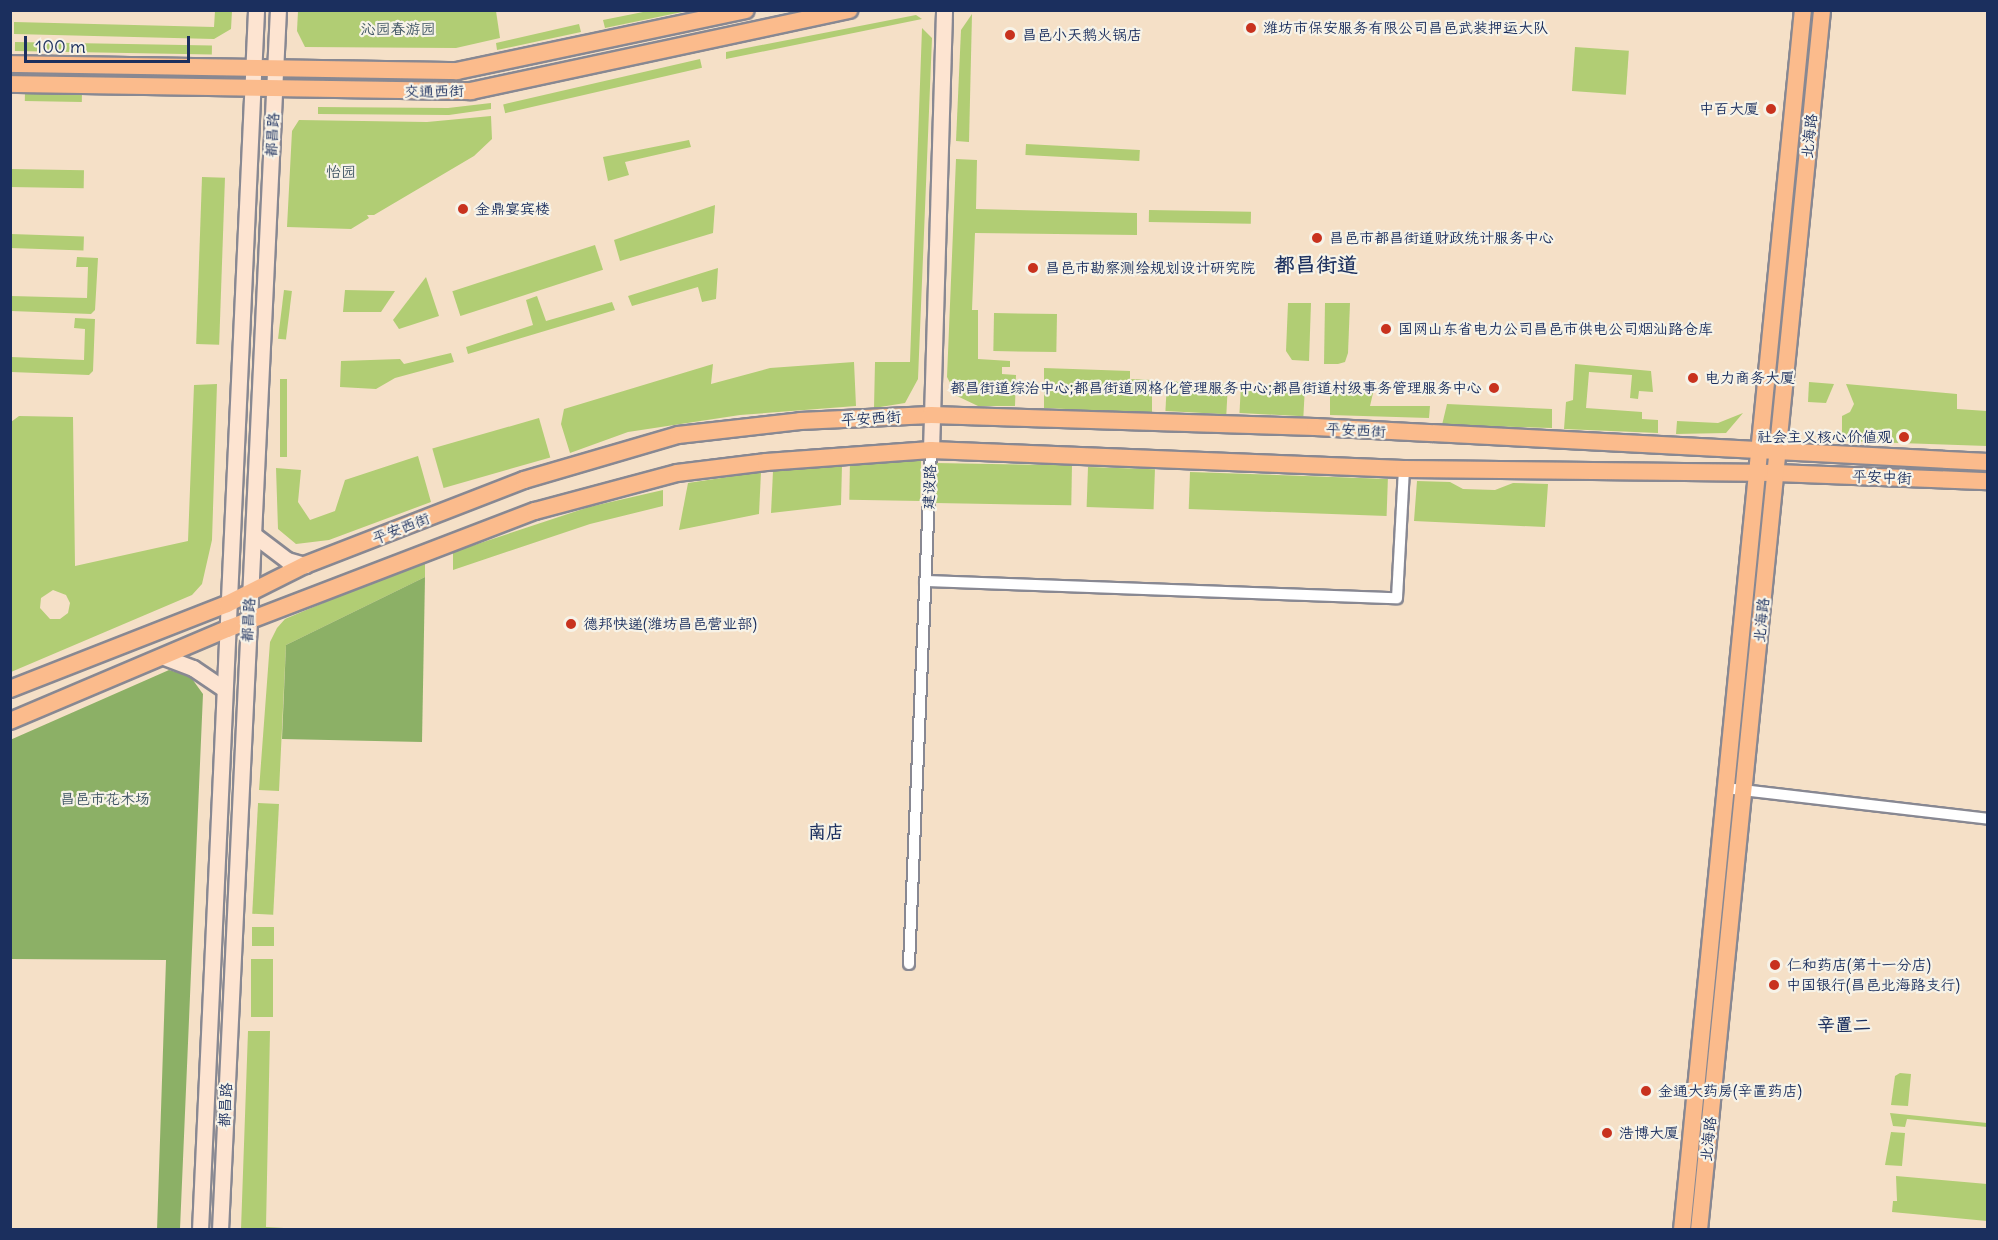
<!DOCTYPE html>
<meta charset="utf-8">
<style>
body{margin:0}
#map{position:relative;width:1998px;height:1240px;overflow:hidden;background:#f5e0c7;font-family:Delius,"LXGW WenKai TC",sans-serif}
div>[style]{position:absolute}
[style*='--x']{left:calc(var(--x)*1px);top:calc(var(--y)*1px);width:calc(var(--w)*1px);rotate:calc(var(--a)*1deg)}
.green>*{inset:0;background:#b1cd74;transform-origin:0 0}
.forest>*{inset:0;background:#8cb066}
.roads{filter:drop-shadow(2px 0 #888892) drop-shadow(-2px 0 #888892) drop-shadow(0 2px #888892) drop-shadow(0 -2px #888892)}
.street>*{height:10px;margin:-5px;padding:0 5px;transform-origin:5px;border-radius:5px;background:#fff}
.secondary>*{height:15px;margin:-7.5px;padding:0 7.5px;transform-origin:7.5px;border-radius:7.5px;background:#fde4d1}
.primary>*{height:16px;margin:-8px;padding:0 8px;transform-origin:8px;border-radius:8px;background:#fbbb8c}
.dots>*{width:16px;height:16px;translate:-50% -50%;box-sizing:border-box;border:3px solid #f7f3e8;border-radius:50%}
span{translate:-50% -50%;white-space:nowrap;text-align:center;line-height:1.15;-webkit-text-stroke:4.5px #f7f3e8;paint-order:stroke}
.poi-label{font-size:15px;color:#1b2f5e}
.left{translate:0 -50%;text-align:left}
.right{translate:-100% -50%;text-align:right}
.park-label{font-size:15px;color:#405664}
.street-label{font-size:15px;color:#1b2f5e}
.quarter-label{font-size:18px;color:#1b2f5e;font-weight:700}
.district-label{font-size:21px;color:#1b2f5e;font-weight:700}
.frame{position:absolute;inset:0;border:12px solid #1b2f5e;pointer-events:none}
.scale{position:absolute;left:24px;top:36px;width:166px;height:27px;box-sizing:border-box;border:3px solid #1b2f5e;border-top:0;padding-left:8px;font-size:18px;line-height:21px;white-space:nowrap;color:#1b2f5e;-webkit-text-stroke:4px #f7f3e8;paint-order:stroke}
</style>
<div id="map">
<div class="green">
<div style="clip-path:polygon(215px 11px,232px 11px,231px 29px,214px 39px,14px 34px,14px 22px,214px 27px)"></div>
<div style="clip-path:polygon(496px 11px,500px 38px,456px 48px,305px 47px,297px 31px,298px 11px)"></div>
<div style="clip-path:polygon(648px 11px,687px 11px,605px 28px,603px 20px)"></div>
<div style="clip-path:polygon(972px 14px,969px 142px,956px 141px,961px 30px)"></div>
<div style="clip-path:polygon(916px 15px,922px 19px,726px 59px,726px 52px)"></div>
<div style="clip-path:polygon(579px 24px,581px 32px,497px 50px,496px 43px)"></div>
<div style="clip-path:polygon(922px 28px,932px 38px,918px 379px,905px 403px,874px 408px,875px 362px,910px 362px)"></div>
<div style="left:15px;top:42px;width:197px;height:9px;rotate:1deg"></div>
<div style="left:1575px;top:47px;width:54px;height:44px;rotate:4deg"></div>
<div style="left:700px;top:59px;width:9px;height:202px;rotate:77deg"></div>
<div style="left:25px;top:91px;width:57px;height:10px;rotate:1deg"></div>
<div style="clip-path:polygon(491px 103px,491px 109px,449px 115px,318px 114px,318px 107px,448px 108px)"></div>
<div style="clip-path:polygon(491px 116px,492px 139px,474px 156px,374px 215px,367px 215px,369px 218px,351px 229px,287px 227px,292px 131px,299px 120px,427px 122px)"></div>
<div style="clip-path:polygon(689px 140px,691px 147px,625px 162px,629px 175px,608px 181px,603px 157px)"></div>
<div style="left:1026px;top:144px;width:114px;height:11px;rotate:3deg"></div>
<div style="clip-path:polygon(956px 159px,977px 160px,976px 209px,1137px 213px,1137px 235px,975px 233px,972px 310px,978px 310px,978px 359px,1010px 361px,1010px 367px,1002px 367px,1002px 374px,1016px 375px,1015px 406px,978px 406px,957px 396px,947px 377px)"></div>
<div style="left:11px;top:169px;width:73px;height:18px;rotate:1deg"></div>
<div style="left:202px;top:177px;width:23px;height:167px;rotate:2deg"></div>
<div style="clip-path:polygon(715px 205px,713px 233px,620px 261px,614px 240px)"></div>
<div style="left:1149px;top:210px;width:102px;height:12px;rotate:1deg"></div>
<div style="left:11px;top:234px;width:73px;height:14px;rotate:2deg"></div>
<div style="left:595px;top:245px;width:26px;height:150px;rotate:72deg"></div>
<div style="clip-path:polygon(77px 257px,98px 258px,95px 310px,91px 314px,11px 311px,11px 296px,87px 298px,88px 267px,76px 267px)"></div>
<div style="clip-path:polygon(718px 268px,716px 299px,702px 302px,698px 287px,632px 306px,628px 296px)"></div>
<div style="clip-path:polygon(426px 277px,439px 316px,399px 329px,393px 320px)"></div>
<div style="left:284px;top:290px;width:8px;height:49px;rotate:7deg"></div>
<div style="clip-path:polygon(345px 290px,395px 291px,381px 312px,343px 312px)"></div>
<div style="clip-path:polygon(537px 296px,546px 321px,612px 302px,615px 310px,468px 354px,466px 347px,533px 325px,526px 300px)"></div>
<div style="clip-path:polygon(1288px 303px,1311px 303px,1309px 361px,1292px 360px,1286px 351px)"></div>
<div style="clip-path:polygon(1325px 303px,1350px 303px,1348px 353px,1345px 362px,1338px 364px,1324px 364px)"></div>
<div style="left:994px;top:313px;width:63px;height:38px;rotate:1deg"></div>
<div style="clip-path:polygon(75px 318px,95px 319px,93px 371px,89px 375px,11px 372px,11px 357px,84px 360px,85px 329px,74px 328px)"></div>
<div style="clip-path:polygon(451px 353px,454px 362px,395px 378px,376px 389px,340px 387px,341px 361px,400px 359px,404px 364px)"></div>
<div style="clip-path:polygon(854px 362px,856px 406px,740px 415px,628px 432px,570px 453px,561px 424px,564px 409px,713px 364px,711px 384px,770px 368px)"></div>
<div style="clip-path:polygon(1575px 364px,1651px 371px,1653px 392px,1639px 391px,1638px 399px,1630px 398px,1632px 375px,1589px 372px,1586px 408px,1642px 412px,1642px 419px,1658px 420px,1658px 433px,1564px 429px,1566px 402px,1573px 400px)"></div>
<div style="clip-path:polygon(1044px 368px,1130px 371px,1130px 379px,1152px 380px,1152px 413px,1044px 408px)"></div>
<div style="left:280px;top:379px;width:7px;height:78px"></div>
<div style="left:1167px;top:381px;width:61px;height:30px;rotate:3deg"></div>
<div style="clip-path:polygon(1809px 382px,1834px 384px,1826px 403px,1808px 402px)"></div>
<div style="clip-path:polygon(evenodd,217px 384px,212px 540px,202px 584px,192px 595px,11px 672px,11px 422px,19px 416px,73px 417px,75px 566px,188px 541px,194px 385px,217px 384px,53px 590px,66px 595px,70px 603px,68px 613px,60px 619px,50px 619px,40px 608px,41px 598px,53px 590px)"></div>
<div style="left:1241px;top:384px;width:64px;height:29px;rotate:3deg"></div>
<div style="clip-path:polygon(1846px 384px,1957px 394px,1957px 409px,1987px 411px,1987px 446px,1842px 441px,1842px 416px,1850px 412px,1854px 404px)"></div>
<div style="clip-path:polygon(1330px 388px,1374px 389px,1370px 406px,1430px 406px,1429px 418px,1330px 415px)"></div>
<div style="clip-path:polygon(1447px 404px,1552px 409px,1552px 428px,1442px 425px)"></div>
<div style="clip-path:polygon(1743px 413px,1726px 433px,1676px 434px,1677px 421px,1718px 423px)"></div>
<div style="left:539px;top:418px;width:41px;height:111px;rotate:74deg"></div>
<div style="clip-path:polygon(418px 456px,431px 502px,329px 540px,296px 544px,278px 529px,276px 468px,301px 470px,298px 502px,310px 520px,335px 511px,345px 480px)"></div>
<div style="left:921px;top:460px;width:41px;height:71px;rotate:91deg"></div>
<div style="left:936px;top:463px;width:136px;height:40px;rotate:1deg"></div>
<div style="clip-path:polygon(842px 465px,841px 505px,771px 513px,773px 471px)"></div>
<div style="left:1088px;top:467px;width:67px;height:40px;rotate:2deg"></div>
<div style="clip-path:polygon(761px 472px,759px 514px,679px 530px,688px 483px)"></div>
<div style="left:1190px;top:472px;width:198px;height:37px;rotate:2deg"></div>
<div style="clip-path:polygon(1417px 481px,1450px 482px,1463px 489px,1495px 490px,1513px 483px,1548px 484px,1545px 527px,1414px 521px)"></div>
<div style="clip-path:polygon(663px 490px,663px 506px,590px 524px,453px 570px,453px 552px,589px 507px)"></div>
<div style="clip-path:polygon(425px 560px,425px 577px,286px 645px,279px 791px,259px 790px,270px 642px,277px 628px,285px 619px)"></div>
<div style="left:279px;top:804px;width:111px;height:21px;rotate:93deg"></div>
<div style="left:252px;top:927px;width:22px;height:19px"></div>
<div style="left:251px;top:959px;width:22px;height:58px"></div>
<div style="clip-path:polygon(248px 1031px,270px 1031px,266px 1227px,302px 1229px,241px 1229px)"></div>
<div style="clip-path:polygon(1900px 1073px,1911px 1074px,1908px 1106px,1891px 1105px,1895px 1076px)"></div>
<div style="clip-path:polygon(1890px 1113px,1987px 1123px,1987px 1127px,1907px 1119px,1905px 1127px,1893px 1126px)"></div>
<div style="clip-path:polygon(1891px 1132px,1905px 1133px,1902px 1166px,1885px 1165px)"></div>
<div style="clip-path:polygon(1896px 1176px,1987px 1184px,1987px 1221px,1892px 1212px,1893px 1201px,1897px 1201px)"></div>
</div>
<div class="forest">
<div style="clip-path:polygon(425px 577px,422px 742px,282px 739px,286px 645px)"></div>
<div style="clip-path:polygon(169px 670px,190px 676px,203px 694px,180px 1229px,157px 1230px,166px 960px,11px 959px,10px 740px)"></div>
</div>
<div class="roads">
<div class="street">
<div style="--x:925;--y:581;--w:472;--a:2.1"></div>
<div style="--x:1397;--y:598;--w:129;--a:-86.9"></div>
<div style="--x:1726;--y:788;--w:264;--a:6.7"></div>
<div style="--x:909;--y:964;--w:514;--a:-87.55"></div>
</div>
<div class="secondary">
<div style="--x:931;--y:450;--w:440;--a:-88.3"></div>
<div style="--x:254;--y:535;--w:41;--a:37.1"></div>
<div style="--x:287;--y:560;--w:19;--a:16"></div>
<div style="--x:164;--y:657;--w:31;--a:21"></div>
<div style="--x:193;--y:668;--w:37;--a:34"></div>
<div style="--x:200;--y:1230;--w:1221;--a:-87.37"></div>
<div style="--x:220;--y:1230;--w:1221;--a:-87.28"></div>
</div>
<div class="primary">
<div style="--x:10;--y:64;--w:447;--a:0.9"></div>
<div style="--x:457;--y:71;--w:295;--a:-11.9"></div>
<div style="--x:10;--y:84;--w:461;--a:0.9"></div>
<div style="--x:471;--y:91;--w:387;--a:-12.1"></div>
<div style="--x:10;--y:689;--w:233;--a:-21.4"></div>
<div style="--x:227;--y:604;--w:87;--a:-26.6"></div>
<div style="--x:305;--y:565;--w:235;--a:-21.2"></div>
<div style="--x:524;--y:480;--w:160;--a:-16.3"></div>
<div style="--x:678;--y:435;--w:123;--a:-6.5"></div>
<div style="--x:800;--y:421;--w:131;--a:-2.6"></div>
<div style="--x:931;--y:415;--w:384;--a:1.8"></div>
<div style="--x:1315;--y:427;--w:674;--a:2.98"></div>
<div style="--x:10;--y:721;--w:236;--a:-23"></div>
<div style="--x:227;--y:629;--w:330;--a:-21"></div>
<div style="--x:535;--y:511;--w:147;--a:-15"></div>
<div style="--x:677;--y:473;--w:90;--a:-7"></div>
<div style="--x:766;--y:462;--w:165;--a:-4.2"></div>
<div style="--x:931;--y:450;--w:473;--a:2.3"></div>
<div style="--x:1404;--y:469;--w:372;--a:0.6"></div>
<div style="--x:1776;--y:473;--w:212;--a:2.2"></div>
<div style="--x:1682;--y:1230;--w:1226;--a:-84.34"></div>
<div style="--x:1699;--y:1230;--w:1226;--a:-84.24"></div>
</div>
</div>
<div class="dots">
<div style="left:1251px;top:28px;background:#c8321e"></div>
<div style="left:1010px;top:35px;background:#c8321e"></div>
<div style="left:1771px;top:109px;background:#c8321e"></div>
<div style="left:463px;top:209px;background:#c8321e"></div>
<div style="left:1317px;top:238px;background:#c8321e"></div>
<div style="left:1033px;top:268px;background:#c8321e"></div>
<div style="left:1386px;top:329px;background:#c8321e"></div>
<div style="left:1693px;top:378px;background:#c8321e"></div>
<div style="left:1494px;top:388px;background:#c8321e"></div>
<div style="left:1904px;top:437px;background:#c8321e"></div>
<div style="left:571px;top:624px;background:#c8321e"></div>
<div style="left:1775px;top:965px;background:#c8321e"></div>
<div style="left:1774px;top:985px;background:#c8321e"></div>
<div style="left:1646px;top:1091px;background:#c8321e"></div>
<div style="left:1607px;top:1133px;background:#c8321e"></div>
</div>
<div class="poi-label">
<span class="left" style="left:1263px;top:28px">潍坊市保安服务有限公司昌邑武装押运大队</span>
<span class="left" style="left:1022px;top:35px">昌邑小天鹅火锅店</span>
<span class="right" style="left:1759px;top:109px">中百大厦</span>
<span class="left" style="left:475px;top:209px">金鼎宴宾楼</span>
<span class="left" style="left:1329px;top:238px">昌邑市都昌街道财政统计服务中心</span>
<span class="left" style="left:1045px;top:268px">昌邑市勘察测绘规划设计研究院</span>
<span class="left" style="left:1398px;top:329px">国网山东省电力公司昌邑市供电公司烟汕路仓库</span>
<span class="left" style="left:1705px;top:378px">电力商务大厦</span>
<span class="right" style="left:1482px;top:388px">都昌街道综治中心;都昌街道网格化管理服务中心;都昌街道村级事务管理服务中心</span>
<span class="right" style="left:1892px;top:437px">社会主义核心价值观</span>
<span class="left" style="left:583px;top:624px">德邦快递(潍坊昌邑营业部)</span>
<span class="left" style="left:1787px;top:965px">仁和药店(第十一分店)</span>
<span class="left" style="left:1786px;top:985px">中国银行(昌邑北海路支行)</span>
<span class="left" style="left:1658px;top:1091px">金通大药房(辛置药店)</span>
<span class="left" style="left:1619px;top:1133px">浩博大厦</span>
</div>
<div class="park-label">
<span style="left:398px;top:29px">沁园春游园</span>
<span style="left:341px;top:172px">怡园</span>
<span style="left:105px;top:799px">昌邑市花木场</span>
</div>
<div class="street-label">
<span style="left:434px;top:91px;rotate:-1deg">交通西街</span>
<span style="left:272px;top:135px;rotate:-87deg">都昌路</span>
<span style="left:1809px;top:136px;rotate:-84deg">北海路</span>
<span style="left:871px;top:418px;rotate:-3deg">平安西街</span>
<span style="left:1356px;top:430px;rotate:3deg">平安西街</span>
<span style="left:1882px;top:477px;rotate:2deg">平安中街</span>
<span style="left:929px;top:487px;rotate:-88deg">建设路</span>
<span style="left:401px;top:528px;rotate:-21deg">平安西街</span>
<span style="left:248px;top:620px;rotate:-87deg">都昌路</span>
<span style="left:1761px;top:620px;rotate:-84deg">北海路</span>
<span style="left:225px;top:1105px;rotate:-87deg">都昌路</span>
<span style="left:1708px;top:1139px;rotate:-84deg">北海路</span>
</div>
<div class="quarter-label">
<span style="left:826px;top:832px">南店</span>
<span style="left:1844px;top:1025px">辛置二</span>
</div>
<div class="district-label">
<span style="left:1316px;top:265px">都昌街道</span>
</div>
<div class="frame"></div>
<div class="scale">100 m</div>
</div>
